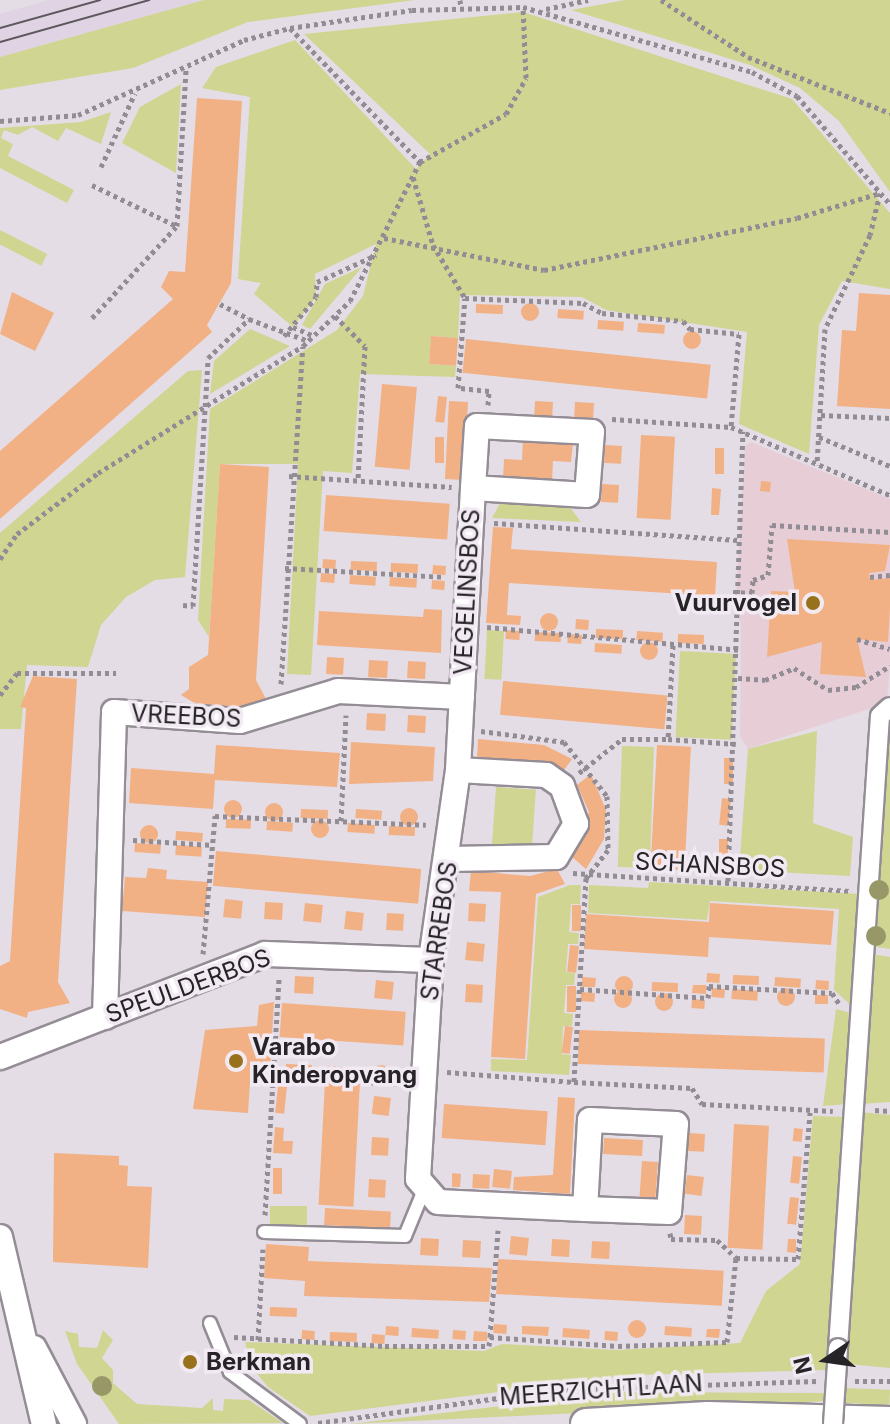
<!DOCTYPE html>
<style>
body{margin:0}
#map{position:relative;width:890px;height:1424px;overflow:hidden;background:#e4dde6;font-family:Inter,sans-serif}
div>[style]{position:absolute}
[style*='--x']{left:calc(var(--x)*1px);top:calc(var(--y)*1px);width:calc(var(--w)*1px);rotate:calc(var(--a)*1deg)}
.built>*{inset:0;background:#e0d3e3}
.education>*{inset:0;background:#e7ced6}
.green>*{inset:0;background:#d0d592;transform-origin:0 0}
.building>*{inset:0;background:#f2b085;transform-origin:0 0}
.round{border-radius:50%}
.path>*{height:5px;margin-top:-2.5px;transform-origin:0;background:repeating-linear-gradient(90deg,#928d94 0 4px,transparent 0 8px)}
.roads{filter:drop-shadow(2px 0 #958d96) drop-shadow(-2px 0 #958d96) drop-shadow(0 2px #958d96) drop-shadow(0 -2px #958d96)}
.service>*{height:12px;margin:-6px;padding:0 6px;transform-origin:6px;border-radius:6px;background:#fff}
.pedestrian>*{height:18px;margin:-9px;padding:0 9px;transform-origin:9px;border-radius:9px;background:#fff}
.minor>*{height:24px;margin:-12px;padding:0 12px;transform-origin:12px;border-radius:12px;background:#fff}
.tertiary>*{height:30px;margin:-15px;padding:0 15px;transform-origin:15px;border-radius:15px;background:#fff}
.tram>*{height:2px;margin:-1px;padding:0 1px;transform-origin:1px;border-radius:1px;background:#5c585e}
.bridges{filter:drop-shadow(2px 0 #958d96) drop-shadow(-2px 0 #958d96) drop-shadow(0 2px #958d96) drop-shadow(0 -2px #958d96)}
.pedestrian-bridge>*{height:18px;margin:-9px;padding:0 9px;transform-origin:9px;border-radius:9px;background:#fff}
.trees>*{width:20px;height:20px;margin:-10px;border-radius:50%;background:#989768}
.dots>*{width:22px;height:22px;translate:-50% -50%;box-sizing:border-box;border:4px solid #f2eaf3;border-radius:50%}
span{translate:-50% -50%;white-space:nowrap;text-align:center;line-height:1.15;-webkit-text-stroke:7px #f2eaf3;paint-order:stroke}
.street-label{font-size:24px;color:#272428}
.poi-label{font-size:24px;color:#272428;font-weight:700}
.right{translate:-100% -50%;text-align:right}
.left{translate:0 -50%;text-align:left}
.north{position:absolute;left:786px;top:1320px;width:80px;height:80px;-webkit-text-stroke:6px #f2eaf3;paint-order:stroke;rotate:257deg;font-size:22px;font-weight:700;line-height:32px;text-align:center;color:#272428}
.north::after{content:'';display:block;margin:auto;width:28px;height:36px;background:#272428;clip-path:polygon(50% 0,100% 100%,50% 72%,0 100%)}
</style>
<div id="map">
<div class="built">
<div style="clip-path:polygon(49px 0,204px 0,0 57px,0 14px)"></div>
</div>
<div class="education">
<div style="clip-path:polygon(751px 442px,890px 499px,890px 663px,887px 703px,748px 749px,740px 736px,741px 622px,735px 614px,745px 446px)"></div>
</div>
<div class="green">
<div style="clip-path:polygon(204px 0,415px 0,248px 22px,133px 68px,0 90px,0 57px)"></div>
<div style="clip-path:polygon(625px 0,890px 0,890px 192px,839px 121px,800px 88px,750px 65px,571px 10px)"></div>
<div style="clip-path:polygon(523px 12px,792px 99px,890px 213px,890px 289px,842px 281px,819px 325px,809px 454px,739px 424px,747px 332px,606px 310px,582px 297px,460px 295px,458px 338px,431px 336px,429px 364px,456px 366px,455px 377px,360px 374px,352px 473px,323px 471px,311px 675px,287px 674px,298px 464px,220px 464px,209px 637px,198px 620px,210px 409px,337px 330px,363px 296px,376px 244px,315px 274px,316px 297px,293px 327px,254px 294px,261px 283px,238px 279px,250px 97px,202px 88px,216px 67px,295px 40px,416px 169px,430px 154px,304px 34px)"></div>
<div style="clip-path:polygon(181px 84px,176px 173px,122px 143px,140px 107px)"></div>
<div style="clip-path:polygon(111px 112px,101px 144px,66px 128px,58px 141px,32px 127px,18px 135px,4px 130px,1px 138px,13px 144px,8px 156px,74px 190px,67px 203px,0 168px,0 128px,81px 122px)"></div>
<div style="left:0;top:230px;width:53px;height:13px;rotate:27deg"></div>
<div style="clip-path:polygon(362px 267px,310px 329px,302px 325px,325px 284px)"></div>
<div style="clip-path:polygon(250px 329px,290px 346px,210px 394px,214px 361px)"></div>
<div style="clip-path:polygon(202px 370px,185px 577px,155px 580px,126px 597px,101px 625px,88px 667px,27px 665px,21px 729px,0 729px,0 533px,188px 371px)"></div>
<div style="clip-path:polygon(500px 503px,569px 506px,581px 522px,492px 518px)"></div>
<div style="left:487px;top:630px;width:17px;height:49px;rotate:3deg"></div>
<div style="left:680px;top:651px;width:56px;height:86px;rotate:3deg"></div>
<div style="clip-path:polygon(890px 720px,890px 949px,870px 946px)"></div>
<div style="clip-path:polygon(817px 731px,813px 823px,853px 837px,850px 876px,739px 870px,748px 749px)"></div>
<div style="left:622px;top:746px;width:32px;height:121px;rotate:2deg"></div>
<div style="left:496px;top:787px;width:40px;height:59px;rotate:4deg"></div>
<div style="clip-path:polygon(649px 882px,861px 894px,854px 1008px,834px 990px,839px 909px,710px 901px,707px 920px,588px 913px,589px 885px,648px 888px)"></div>
<div style="clip-path:polygon(570px 885px,581px 885px,580px 904px,571px 904px,569px 932px,579px 933px,578px 944px,568px 944px,566px 972px,575px 973px,574px 985px,566px 985px,564px 1013px,573px 1014px,572px 1026px,563px 1026px,562px 1054px,571px 1055px,569px 1075px,491px 1071px,491px 1059px,527px 1060px,538px 897px)"></div>
<div style="clip-path:polygon(871px 954px,890px 957px,890px 1102px,862px 1104px)"></div>
<div style="clip-path:polygon(836px 1009px,854px 1014px,847px 1104px,823px 1106px)"></div>
<div style="clip-path:polygon(860px 1112px,890px 1115px,890px 1368px,848px 1364px)"></div>
<div style="clip-path:polygon(813px 1116px,846px 1117px,828px 1370px,633px 1375px,310px 1416px,268px 1387px,250px 1365px,245px 1342px,484px 1351px,502px 1344px,616px 1350px,740px 1343px,766px 1291px,800px 1264px)"></div>
<div style="left:270px;top:1206px;width:37px;height:23px"></div>
<div style="clip-path:polygon(103px 1330px,113px 1340px,102px 1358px,113px 1370px,113px 1383px,137px 1404px,202px 1408px,213px 1398px,213px 1410px,223px 1411px,224px 1399px,249px 1400px,283px 1423px,119px 1424px,77px 1364px,65px 1331px,78px 1334px,79px 1347px,97px 1348px)"></div>
<div style="left:842px;top:1388px;width:48px;height:15px;rotate:2deg"></div>
<div style="clip-path:polygon(618px 1392px,828px 1393px,828px 1401px,350px 1424px)"></div>
</div>
<div class="building">
<div style="clip-path:polygon(197px 98px,242px 101px,231px 283px,207px 325px,212px 332px,0 519px,0 451px,173px 299px,161px 287px,169px 271px,185px 272px)"></div>
<div style="clip-path:polygon(12px 292px,54px 313px,35px 351px,0 334px)"></div>
<div style="clip-path:polygon(859px 293px,890px 295px,890px 409px,837px 406px,842px 330px,856px 331px)"></div>
<div class="round" style="left:521px;top:303px;width:18px;height:18px"></div>
<div style="left:476px;top:304px;width:27px;height:9px;rotate:2deg"></div>
<div style="left:558px;top:309px;width:26px;height:9px;rotate:4deg"></div>
<div style="left:598px;top:320px;width:26px;height:9px;rotate:4deg"></div>
<div style="left:638px;top:323px;width:27px;height:9px;rotate:4deg"></div>
<div class="round" style="left:683px;top:331px;width:18px;height:18px"></div>
<div style="left:431px;top:336px;width:27px;height:28px;rotate:4deg"></div>
<div style="left:466px;top:339px;width:246px;height:34px;rotate:6deg"></div>
<div style="left:382px;top:384px;width:35px;height:83px;rotate:5deg"></div>
<div style="left:438px;top:396px;width:9px;height:26px;rotate:6deg"></div>
<div style="left:449px;top:401px;width:19px;height:78px;rotate:3deg"></div>
<div style="left:535px;top:401px;width:18px;height:17px;rotate:3deg"></div>
<div style="left:575px;top:402px;width:19px;height:18px;rotate:3deg"></div>
<div style="left:641px;top:435px;width:34px;height:83px;rotate:3deg"></div>
<div style="left:435px;top:437px;width:9px;height:26px"></div>
<div style="clip-path:polygon(523px 439px,573px 442px,571px 462px,553px 461px,552px 482px,503px 479px,504px 459px,522px 460px)"></div>
<div style="left:605px;top:445px;width:17px;height:18px;rotate:3deg"></div>
<div style="left:715px;top:448px;width:9px;height:26px"></div>
<div style="clip-path:polygon(220px 464px,269px 467px,256px 680px,267px 701px,240px 710px,206px 710px,181px 695px,189px 689px,189px 667px,208px 655px)"></div>
<div style="left:761px;top:481px;width:10px;height:10px;rotate:6deg"></div>
<div style="left:602px;top:484px;width:17px;height:18px;rotate:3deg"></div>
<div style="clip-path:polygon(712px 488px,721px 489px,719px 515px,711px 515px)"></div>
<div style="left:326px;top:495px;width:124px;height:36px;rotate:4deg"></div>
<div style="clip-path:polygon(493px 527px,513px 528px,511px 549px,717px 562px,715px 596px,509px 583px,507px 615px,521px 616px,520px 625px,486px 623px)"></div>
<div style="clip-path:polygon(787px 539px,890px 545px,885px 571px,869px 573px,870px 580px,890px 578px,890px 608px,888px 642px,857px 639px,866px 677px,820px 674px,822px 642px,767px 657px,771px 591px,795px 592px)"></div>
<div style="left:323px;top:559px;width:13px;height:9px;rotate:4deg"></div>
<div style="left:351px;top:561px;width:26px;height:9px;rotate:2deg"></div>
<div style="left:391px;top:563px;width:27px;height:9px;rotate:2deg"></div>
<div style="left:433px;top:565px;width:13px;height:9px;rotate:4deg"></div>
<div style="left:321px;top:573px;width:14px;height:9px;rotate:4deg"></div>
<div style="left:350px;top:575px;width:26px;height:9px;rotate:4deg"></div>
<div style="left:390px;top:577px;width:27px;height:9px;rotate:4deg"></div>
<div style="left:432px;top:580px;width:13px;height:9px;rotate:4deg"></div>
<div style="clip-path:polygon(424px 609px,442px 610px,441px 653px,317px 645px,319px 611px,423px 617px)"></div>
<div class="round" style="left:540px;top:613px;width:18px;height:18px"></div>
<div style="left:576px;top:619px;width:13px;height:10px;rotate:4deg"></div>
<div style="left:596px;top:629px;width:27px;height:9px;rotate:2deg"></div>
<div style="left:506px;top:630px;width:14px;height:9px;rotate:4deg"></div>
<div style="left:637px;top:631px;width:26px;height:9px;rotate:4deg"></div>
<div style="left:535px;top:632px;width:26px;height:9px;rotate:2deg"></div>
<div style="left:568px;top:634px;width:14px;height:9px;rotate:4deg"></div>
<div style="left:678px;top:634px;width:26px;height:9px;rotate:2deg"></div>
<div class="round" style="left:640px;top:642px;width:18px;height:18px"></div>
<div style="left:595px;top:643px;width:27px;height:9px;rotate:4deg"></div>
<div style="left:327px;top:657px;width:17px;height:17px;rotate:3deg"></div>
<div style="left:369px;top:660px;width:19px;height:17px;rotate:3deg"></div>
<div style="left:408px;top:661px;width:18px;height:17px;rotate:3deg"></div>
<div style="clip-path:polygon(33px 676px,77px 679px,58px 982px,70px 1003px,28px 1012px,27px 1018px,0 1009px,0 966px,10px 961px,26px 708px,20px 707px)"></div>
<div style="left:503px;top:681px;width:165px;height:34px;rotate:5deg"></div>
<div style="left:367px;top:713px;width:19px;height:17px;rotate:3deg"></div>
<div style="left:408px;top:715px;width:18px;height:17px;rotate:3deg"></div>
<div style="clip-path:polygon(478px 739px,544px 745px,572px 759px,562px 773px,537px 762px,477px 759px)"></div>
<div style="clip-path:polygon(351px 742px,435px 747px,433px 781px,349px 784px)"></div>
<div style="clip-path:polygon(216px 745px,340px 753px,337px 787px,215px 780px,213px 809px,129px 803px,131px 768px,214px 774px)"></div>
<div style="left:657px;top:745px;width:34px;height:124px;rotate:3deg"></div>
<div style="left:724px;top:758px;width:9px;height:26px"></div>
<div style="clip-path:polygon(591px 774px,606px 810px,604px 839px,586px 869px,572px 857px,589px 812px,577px 785px)"></div>
<div style="left:722px;top:798px;width:9px;height:27px;rotate:6deg"></div>
<div class="round" style="left:224px;top:800px;width:18px;height:18px"></div>
<div class="round" style="left:265px;top:803px;width:18px;height:18px"></div>
<div class="round" style="left:400px;top:808px;width:18px;height:18px"></div>
<div style="left:301px;top:809px;width:27px;height:9px;rotate:2deg"></div>
<div style="left:356px;top:809px;width:26px;height:9px;rotate:4deg"></div>
<div style="left:226px;top:819px;width:25px;height:9px;rotate:2deg"></div>
<div class="round" style="left:311px;top:820px;width:18px;height:18px"></div>
<div style="left:267px;top:821px;width:26px;height:9px;rotate:4deg"></div>
<div style="left:348px;top:823px;width:27px;height:9px;rotate:4deg"></div>
<div class="round" style="left:140px;top:825px;width:18px;height:18px"></div>
<div style="left:389px;top:826px;width:26px;height:9px;rotate:2deg"></div>
<div style="left:176px;top:831px;width:27px;height:9px;rotate:4deg"></div>
<div style="left:719px;top:839px;width:9px;height:26px"></div>
<div style="left:135px;top:843px;width:26px;height:9px;rotate:4deg"></div>
<div style="left:176px;top:845px;width:26px;height:10px;rotate:4deg"></div>
<div style="left:216px;top:851px;width:206px;height:35px;rotate:5deg"></div>
<div style="clip-path:polygon(148px 868px,167px 870px,166px 879px,208px 882px,205px 917px,122px 911px,125px 877px,146px 878px)"></div>
<div style="clip-path:polygon(557px 869px,565px 884px,536px 894px,525px 1059px,491px 1057px,501px 892px,469px 891px,471px 871px,530px 876px)"></div>
<div style="left:225px;top:899px;width:18px;height:18px;rotate:6deg"></div>
<div style="left:265px;top:902px;width:18px;height:17px;rotate:3deg"></div>
<div style="left:305px;top:903px;width:18px;height:18px;rotate:6deg"></div>
<div style="left:469px;top:903px;width:17px;height:18px;rotate:3deg"></div>
<div style="clip-path:polygon(710px 903px,834px 911px,831px 945px,709px 937px,708px 957px,584px 949px,586px 914px,709px 922px)"></div>
<div style="left:572px;top:905px;width:9px;height:26px"></div>
<div style="left:346px;top:911px;width:18px;height:18px;rotate:6deg"></div>
<div style="left:387px;top:913px;width:17px;height:17px;rotate:3deg"></div>
<div style="left:467px;top:942px;width:18px;height:18px;rotate:6deg"></div>
<div style="left:570px;top:945px;width:9px;height:27px;rotate:6deg"></div>
<div style="left:707px;top:973px;width:13px;height:9px;rotate:4deg"></div>
<div style="left:733px;top:975px;width:26px;height:9px;rotate:2deg"></div>
<div style="left:295px;top:976px;width:19px;height:17px;rotate:3deg"></div>
<div class="round" style="left:615px;top:976px;width:18px;height:18px"></div>
<div style="clip-path:polygon(582px 977px,596px 978px,595px 987px,582px 987px)"></div>
<div style="left:775px;top:977px;width:26px;height:9px;rotate:4deg"></div>
<div style="left:376px;top:980px;width:18px;height:18px;rotate:6deg"></div>
<div style="left:816px;top:980px;width:13px;height:9px;rotate:4deg"></div>
<div style="left:652px;top:982px;width:26px;height:9px;rotate:2deg"></div>
<div style="left:466px;top:984px;width:17px;height:18px;rotate:3deg"></div>
<div style="clip-path:polygon(693px 985px,706px 985px,706px 994px,692px 993px)"></div>
<div style="left:567px;top:986px;width:9px;height:26px"></div>
<div style="left:712px;top:988px;width:13px;height:9px;rotate:4deg"></div>
<div class="round" style="left:777px;top:988px;width:18px;height:18px"></div>
<div style="left:732px;top:989px;width:26px;height:10px;rotate:4deg"></div>
<div class="round" style="left:614px;top:990px;width:18px;height:18px"></div>
<div style="left:581px;top:992px;width:14px;height:9px;rotate:4deg"></div>
<div class="round" style="left:655px;top:993px;width:18px;height:18px"></div>
<div style="left:815px;top:995px;width:13px;height:9px"></div>
<div style="left:692px;top:999px;width:13px;height:9px;rotate:4deg"></div>
<div style="clip-path:polygon(274px 1002px,270px 1069px,251px 1068px,248px 1113px,193px 1109px,205px 1030px,257px 1026px,259px 1005px)"></div>
<div style="left:282px;top:1003px;width:124px;height:34px;rotate:4deg"></div>
<div style="left:565px;top:1026px;width:8px;height:27px;rotate:7deg"></div>
<div style="left:579px;top:1030px;width:246px;height:34px;rotate:2deg"></div>
<div style="left:286px;top:1064px;width:26px;height:9px;rotate:2deg"></div>
<div class="round" style="left:372px;top:1065px;width:18px;height:18px"></div>
<div style="left:327px;top:1066px;width:26px;height:9px;rotate:4deg"></div>
<div style="left:325px;top:1081px;width:35px;height:124px;rotate:3deg"></div>
<div style="left:278px;top:1086px;width:9px;height:27px;rotate:6deg"></div>
<div style="left:374px;top:1096px;width:17px;height:18px;rotate:7deg"></div>
<div style="clip-path:polygon(558px 1097px,575px 1098px,570px 1194px,513px 1190px,514px 1177px,553px 1175px)"></div>
<div style="left:444px;top:1104px;width:104px;height:34px;rotate:4deg"></div>
<div style="left:734px;top:1124px;width:35px;height:124px;rotate:3deg"></div>
<div style="clip-path:polygon(275px 1127px,284px 1128px,283px 1141px,293px 1141px,292px 1154px,273px 1153px)"></div>
<div style="left:794px;top:1128px;width:9px;height:13px;rotate:6deg"></div>
<div style="left:688px;top:1133px;width:17px;height:18px;rotate:3deg"></div>
<div style="left:372px;top:1137px;width:17px;height:18px;rotate:3deg"></div>
<div style="left:604px;top:1138px;width:39px;height:16px;rotate:3deg"></div>
<div style="clip-path:polygon(54px 1153px,119px 1156px,119px 1165px,128px 1166px,127px 1186px,152px 1187px,148px 1268px,53px 1262px)"></div>
<div style="left:793px;top:1156px;width:9px;height:27px;rotate:6deg"></div>
<div style="left:642px;top:1161px;width:16px;height:38px;rotate:4deg"></div>
<div style="left:273px;top:1168px;width:9px;height:26px"></div>
<div style="left:494px;top:1169px;width:18px;height:18px;rotate:6deg"></div>
<div style="clip-path:polygon(452px 1173px,461px 1174px,460px 1187px,452px 1187px)"></div>
<div style="left:473px;top:1174px;width:17px;height:14px;rotate:3deg"></div>
<div style="left:687px;top:1175px;width:17px;height:19px;rotate:7deg"></div>
<div style="left:369px;top:1179px;width:17px;height:18px;rotate:3deg"></div>
<div style="left:790px;top:1197px;width:9px;height:27px;rotate:6deg"></div>
<div style="left:325px;top:1208px;width:66px;height:17px;rotate:3deg"></div>
<div style="left:685px;top:1215px;width:17px;height:19px;rotate:3deg"></div>
<div style="left:511px;top:1236px;width:18px;height:18px;rotate:6deg"></div>
<div style="left:421px;top:1238px;width:18px;height:17px;rotate:3deg"></div>
<div style="left:552px;top:1239px;width:18px;height:17px;rotate:3deg"></div>
<div style="clip-path:polygon(788px 1239px,796px 1239px,796px 1253px,787px 1252px)"></div>
<div style="left:463px;top:1240px;width:18px;height:17px;rotate:3deg"></div>
<div style="left:592px;top:1241px;width:18px;height:17px;rotate:3deg"></div>
<div style="clip-path:polygon(266px 1244px,309px 1247px,308px 1261px,492px 1268px,489px 1302px,304px 1296px,305px 1281px,264px 1278px)"></div>
<div style="left:498px;top:1259px;width:226px;height:35px;rotate:3deg"></div>
<div style="left:270px;top:1307px;width:27px;height:9px;rotate:2deg"></div>
<div class="round" style="left:628px;top:1320px;width:18px;height:18px"></div>
<div style="left:494px;top:1324px;width:13px;height:9px;rotate:4deg"></div>
<div style="left:386px;top:1326px;width:13px;height:9px;rotate:4deg"></div>
<div style="clip-path:polygon(522px 1326px,549px 1327px,548px 1336px,522px 1334px)"></div>
<div style="left:665px;top:1326px;width:27px;height:9px;rotate:4deg"></div>
<div style="left:412px;top:1328px;width:27px;height:9px;rotate:4deg"></div>
<div style="left:563px;top:1328px;width:27px;height:9px;rotate:4deg"></div>
<div style="clip-path:polygon(707px 1329px,720px 1329px,719px 1338px,706px 1337px)"></div>
<div style="left:302px;top:1330px;width:13px;height:9px;rotate:4deg"></div>
<div style="left:453px;top:1330px;width:13px;height:9px;rotate:4deg"></div>
<div style="clip-path:polygon(474px 1331px,487px 1332px,487px 1341px,473px 1341px)"></div>
<div style="left:605px;top:1331px;width:13px;height:9px;rotate:4deg"></div>
<div style="left:330px;top:1332px;width:27px;height:9px;rotate:2deg"></div>
<div style="left:372px;top:1334px;width:13px;height:9px;rotate:4deg"></div>
</div>
<div class="path">
<div style="--x:460;--y:0;--w:8;--a:83"></div>
<div style="--x:661;--y:0;--w:104;--a:33.2"></div>
<div style="--x:748;--y:57;--w:153;--a:21.5"></div>
<div style="--x:546;--y:9;--w:43;--a:-12.1"></div>
<div style="--x:290;--y:28;--w:187;--a:45.9"></div>
<div style="--x:0;--y:121;--w:78;--a:-4.4"></div>
<div style="--x:78;--y:115;--w:182;--a:-24.3"></div>
<div style="--x:244;--y:40;--w:48;--a:-14.6"></div>
<div style="--x:290;--y:28;--w:123;--a:-8.4"></div>
<div style="--x:412;--y:10;--w:111;--a:-1.5"></div>
<div style="--x:523;--y:7;--w:238;--a:15.8"></div>
<div style="--x:752;--y:72;--w:51;--a:28.1"></div>
<div style="--x:797;--y:96;--w:143;--a:49.3"></div>
<div style="--x:101;--y:167;--w:81;--a:-65.3"></div>
<div style="--x:413;--y:177;--w:71;--a:73.6"></div>
<div style="--x:433;--y:245;--w:62;--a:58.9"></div>
<div style="--x:92;--y:185;--w:94;--a:25.8"></div>
<div style="--x:384;--y:238;--w:163;--a:11.3"></div>
<div style="--x:544;--y:270;--w:258;--a:-11.6"></div>
<div style="--x:797;--y:218;--w:87;--a:-16.8"></div>
<div style="--x:880;--y:193;--w:43;--a:103.4"></div>
<div style="--x:870;--y:235;--w:104;--a:115.6"></div>
<div style="--x:825;--y:329;--w:136;--a:93.4"></div>
<div style="--x:220;--y:304;--w:33;--a:27"></div>
<div style="--x:335;--y:316;--w:42;--a:45"></div>
<div style="--x:365;--y:346;--w:134;--a:93"></div>
<div style="--x:92;--y:318;--w:125;--a:-47.3"></div>
<div style="--x:177;--y:226;--w:157;--a:-86.7"></div>
<div style="--x:293;--y:327;--w:23;--a:23"></div>
<div style="--x:284;--y:336;--w:50;--a:-50.6"></div>
<div style="--x:316;--y:297;--w:15;--a:-86"></div>
<div style="--x:317;--y:282;--w:65;--a:-24.6"></div>
<div style="--x:488;--y:405;--w:14;--a:-86"></div>
<div style="--x:489;--y:391;--w:31;--a:-174"></div>
<div style="--x:458;--y:388;--w:90;--a:-85.6"></div>
<div style="--x:465;--y:298;--w:118;--a:2.4"></div>
<div style="--x:583;--y:303;--w:21;--a:28"></div>
<div style="--x:602;--y:313;--w:81;--a:5.6"></div>
<div style="--x:683;--y:321;--w:11;--a:49"></div>
<div style="--x:690;--y:329;--w:49;--a:5.8"></div>
<div style="--x:739;--y:334;--w:93;--a:94.9"></div>
<div style="--x:731;--y:427;--w:173;--a:23.2"></div>
<div style="--x:821;--y:415;--w:69;--a:2.5"></div>
<div style="--x:612;--y:419;--w:119;--a:3.8"></div>
<div style="--x:819;--y:437;--w:77;--a:22.2"></div>
<div style="--x:289;--y:476;--w:163;--a:3.9"></div>
<div style="--x:494;--y:523;--w:244;--a:4"></div>
<div style="--x:0;--y:559;--w:30;--a:-56"></div>
<div style="--x:17;--y:534;--w:101;--a:-37"></div>
<div style="--x:98;--y:473;--w:241;--a:-31.8"></div>
<div style="--x:303;--y:346;--w:65;--a:-43.8"></div>
<div style="--x:350;--y:301;--w:156;--a:-63.3"></div>
<div style="--x:420;--y:162;--w:98;--a:-29.2"></div>
<div style="--x:506;--y:114;--w:41;--a:-60.9"></div>
<div style="--x:526;--y:78;--w:71;--a:-92.4"></div>
<div style="--x:285;--y:568;--w:159;--a:3.2"></div>
<div style="--x:870;--y:577;--w:20;--a:-6"></div>
<div style="--x:733;--y:592;--w:19;--a:3"></div>
<div style="--x:752;--y:593;--w:13;--a:-86"></div>
<div style="--x:753;--y:580;--w:16;--a:-18"></div>
<div style="--x:768;--y:575;--w:50;--a:-85.4"></div>
<div style="--x:772;--y:525;--w:118;--a:3.4"></div>
<div style="--x:183;--y:605;--w:10;--a:6"></div>
<div style="--x:193;--y:606;--w:248;--a:-86.5"></div>
<div style="--x:208;--y:358;--w:57;--a:-43.6"></div>
<div style="--x:249;--y:319;--w:63;--a:20.4"></div>
<div style="--x:487;--y:627;--w:252;--a:5.2"></div>
<div style="--x:857;--y:639;--w:34;--a:17"></div>
<div style="--x:673;--y:645;--w:94;--a:93"></div>
<div style="--x:668;--y:739;--w:68;--a:4.2"></div>
<div style="--x:738;--y:678;--w:27;--a:4"></div>
<div style="--x:765;--y:680;--w:31;--a:-22"></div>
<div style="--x:794;--y:668;--w:40;--a:32.9"></div>
<div style="--x:828;--y:690;--w:28;--a:-6"></div>
<div style="--x:856;--y:687;--w:40;--a:-32"></div>
<div style="--x:281;--y:684;--w:338;--a:-86.3"></div>
<div style="--x:0;--y:695;--w:28;--a:-52"></div>
<div style="--x:17;--y:673;--w:99;--a:0"></div>
<div style="--x:481;--y:731;--w:84;--a:7.5"></div>
<div style="--x:564;--y:742;--w:69;--a:51.5"></div>
<div style="--x:607;--y:796;--w:54;--a:88.9"></div>
<div style="--x:608;--y:850;--w:36;--a:128"></div>
<div style="--x:586;--y:878;--w:204;--a:93.4"></div>
<div style="--x:574;--y:1082;--w:118;--a:2.9"></div>
<div style="--x:692;--y:1088;--w:19;--a:58"></div>
<div style="--x:702;--y:1104;--w:131;--a:3.1"></div>
<div style="--x:579;--y:773;--w:55;--a:-38.3"></div>
<div style="--x:622;--y:739;--w:46;--a:0"></div>
<div style="--x:341;--y:821;--w:106;--a:-87.3"></div>
<div style="--x:133;--y:840;--w:80;--a:3.6"></div>
<div style="--x:573;--y:873;--w:277;--a:3.7"></div>
<div style="--x:728;--y:881;--w:450;--a:-88.1"></div>
<div style="--x:203;--y:954;--w:139;--a:-85"></div>
<div style="--x:215;--y:816;--w:211;--a:2.4"></div>
<div style="--x:580;--y:989;--w:128;--a:4"></div>
<div style="--x:708;--y:998;--w:12;--a:-85"></div>
<div style="--x:709;--y:986;--w:123;--a:3.3"></div>
<div style="--x:832;--y:993;--w:14;--a:56"></div>
<div style="--x:447;--y:1072;--w:127;--a:4.5"></div>
<div style="--x:273;--y:1077;--w:129;--a:3.1"></div>
<div style="--x:875;--y:1110;--w:15;--a:4"></div>
<div style="--x:265;--y:1215;--w:238;--a:-86.6"></div>
<div style="--x:670;--y:1233;--w:6;--a:81"></div>
<div style="--x:671;--y:1239;--w:46;--a:1.2"></div>
<div style="--x:717;--y:1240;--w:26;--a:43"></div>
<div style="--x:234;--y:1337;--w:151;--a:3.4"></div>
<div style="--x:385;--y:1346;--w:104;--a:0"></div>
<div style="--x:489;--y:1346;--w:9;--a:-84"></div>
<div style="--x:490;--y:1337;--w:128;--a:4"></div>
<div style="--x:618;--y:1346;--w:109;--a:-2.1"></div>
<div style="--x:727;--y:1342;--w:84;--a:-83.9"></div>
<div style="--x:736;--y:1258;--w:62;--a:0.9"></div>
<div style="--x:798;--y:1259;--w:147;--a:-85.3"></div>
<div style="--x:490;--y:1337;--w:107;--a:-85.7"></div>
<div style="--x:258;--y:1340;--w:91;--a:-86.9"></div>
<div style="--x:855;--y:1381;--w:35;--a:0"></div>
<div style="--x:318;--y:1423;--w:240;--a:-7.9"></div>
<div style="--x:556;--y:1390;--w:261;--a:-2"></div>
</div>
<div class="roads">
<div class="service">
<div style="--x:264;--y:1232;--w:141;--a:1.6"></div>
<div style="--x:405;--y:1236;--w:50;--a:-67.6"></div>
<div style="--x:210;--y:1323;--w:53;--a:67.8"></div>
<div style="--x:230;--y:1372;--w:87;--a:36.6"></div>
</div>
<div class="pedestrian">
<div style="--x:838;--y:1348;--w:633;--a:-86.2"></div>
<div style="--x:880;--y:716;--w:13;--a:-42"></div>
</div>
<div class="minor">
<div style="--x:473;--y:488;--w:114;--a:3.5"></div>
<div style="--x:587;--y:495;--w:63;--a:-85.5"></div>
<div style="--x:592;--y:432;--w:115;--a:-177"></div>
<div style="--x:477;--y:426;--w:62;--a:93.7"></div>
<div style="--x:473;--y:488;--w:34;--a:93"></div>
<div style="--x:471;--y:522;--w:248;--a:93"></div>
<div style="--x:458;--y:770;--w:192;--a:98.1"></div>
<div style="--x:431;--y:960;--w:219;--a:93.4"></div>
<div style="--x:418;--y:1179;--w:30;--a:49"></div>
<div style="--x:438;--y:1202;--w:147;--a:2.7"></div>
<div style="--x:585;--y:1209;--w:84;--a:2"></div>
<div style="--x:669;--y:1212;--w:88;--a:-85.5"></div>
<div style="--x:676;--y:1124;--w:86;--a:-177.3"></div>
<div style="--x:590;--y:1120;--w:89;--a:93.2"></div>
<div style="--x:449;--y:859;--w:107;--a:-1.1"></div>
<div style="--x:556;--y:857;--w:39;--a:-59"></div>
<div style="--x:576;--y:824;--w:40;--a:-110.2"></div>
<div style="--x:562;--y:786;--w:19;--a:-145"></div>
<div style="--x:546;--y:775;--w:88;--a:-176.7"></div>
<div style="--x:105;--y:1017;--w:305;--a:-88.3"></div>
<div style="--x:114;--y:712;--w:126;--a:4.1"></div>
<div style="--x:240;--y:721;--w:102;--a:-17"></div>
<div style="--x:338;--y:691;--w:124;--a:2.8"></div>
<div style="--x:0;--y:1057;--w:284;--a:-21.2"></div>
<div style="--x:265;--y:954;--w:166;--a:2.1"></div>
<div style="--x:0;--y:1237;--w:192;--a:76.8"></div>
<div style="--x:34;--y:1348;--w:86;--a:62.2"></div>
</div>
<div class="tertiary">
<div style="--x:586;--y:1424;--w:122;--a:-3.3"></div>
<div style="--x:708;--y:1417;--w:182;--a:1.6"></div>
</div>
</div>
<div class="tram">
<div style="--x:0;--y:28;--w:104;--a:-15.6"></div>
<div style="--x:0;--y:42;--w:155;--a:-15.7"></div>
</div>
<div class="bridges">
<div class="pedestrian-bridge">
<div style="--x:833;--y:1424;--w:76;--a:-86.2"></div>
</div>
</div>
<div class="trees">
<div style="left:879px;top:890px"></div>
<div style="left:876px;top:936px"></div>
<div style="left:102px;top:1386px"></div>
</div>
<div class="dots">
<div style="left:813px;top:603px;background:#97711c"></div>
<div style="left:236px;top:1061px;background:#97711c"></div>
<div style="left:190px;top:1362px;background:#97711c"></div>
</div>
<div class="street-label">
<span style="left:467px;top:592px;rotate:-87deg">VEGELINSBOS</span>
<span style="left:186px;top:716px;rotate:3deg">VREEBOS</span>
<span style="left:710px;top:865px;rotate:3deg">SCHANSBOS</span>
<span style="left:439px;top:931px;rotate:-82deg">STARREBOS</span>
<span style="left:188px;top:986px;rotate:-20deg">SPEULDERBOS</span>
<span style="left:601px;top:1390px;rotate:-4deg">MEERZICHTLAAN</span>
</div>
<div class="poi-label">
<span class="right" style="left:797px;top:603px">Vuurvogel</span>
<span class="left" style="left:252px;top:1061px">Varabo<br>Kinderopvang</span>
<span class="left" style="left:206px;top:1362px">Berkman</span>
</div>
<div class="north">N</div>
</div>
